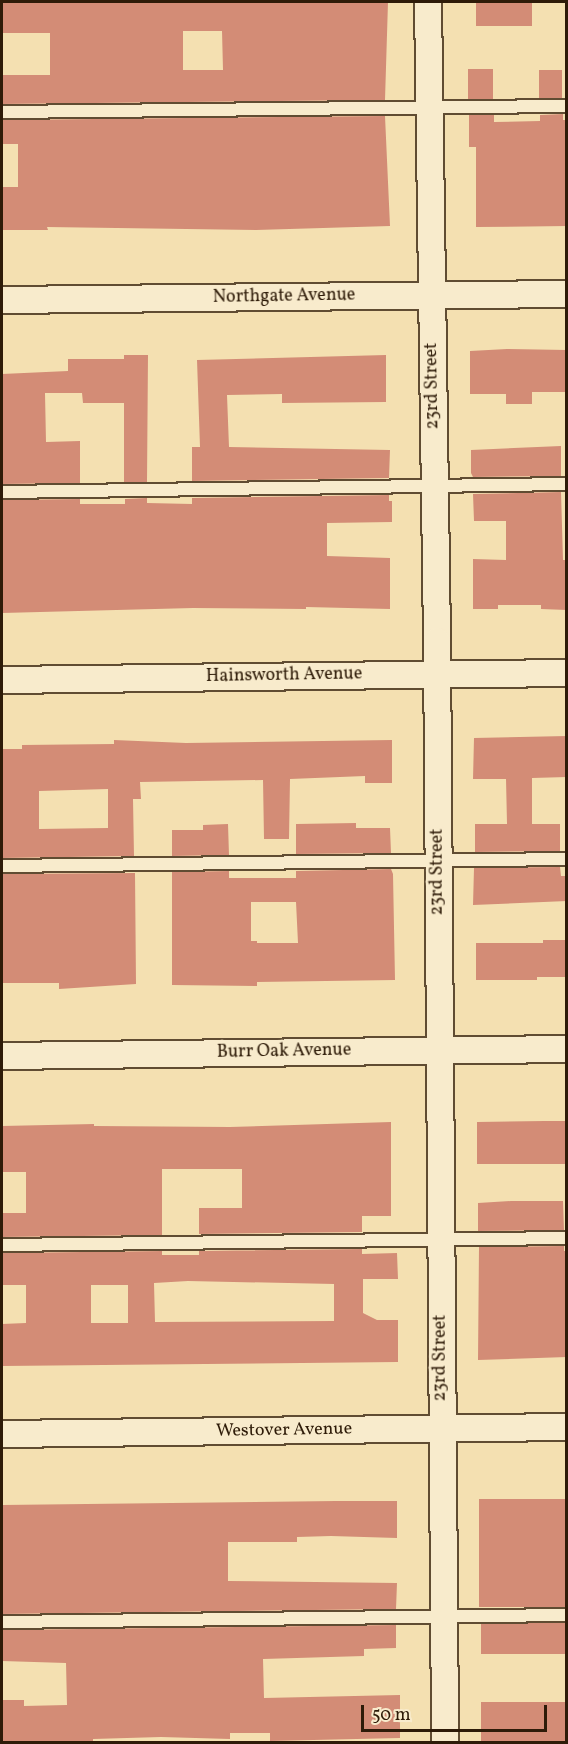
<!DOCTYPE html>
<style>
body{margin:0}
#map{position:relative;width:568px;height:1744px;overflow:hidden;background:#f4e0b1;font-family:Vollkorn,serif}
div>[style]{position:absolute}
[style*='--x']{left:calc(var(--x)*1px);top:calc(var(--y)*1px);width:calc(var(--w)*1px);rotate:calc(var(--a)*1deg)}
.building>*{inset:0;background:#d38c76;transform-origin:0 0}
.roads{filter:drop-shadow(2px 0 #604c32) drop-shadow(-2px 0 #604c32) drop-shadow(0 2px #604c32) drop-shadow(0 -2px #604c32)}
.service>*{height:12px;margin:-6px;padding:0 6px;transform-origin:6px;border-radius:6px;background:#f8ebcc}
.minor>*{height:26px;margin:-13px;padding:0 13px;transform-origin:13px;border-radius:13px;background:#f8ebcc}
span{translate:-50% -50%;white-space:nowrap;text-align:center;line-height:1.15;-webkit-text-stroke:4.5px #f8ebcc;paint-order:stroke}
.street-label{font-size:18px;color:#2e1b08}
.frame{position:absolute;inset:0;border:3px solid #2e1b08;pointer-events:none}
.scale{position:absolute;left:361px;top:1705px;width:186px;height:27px;box-sizing:border-box;border:3px solid #2e1b08;border-top:0;padding-left:8px;font-size:18px;line-height:21px;white-space:nowrap;color:#2e1b08;-webkit-text-stroke:4px #f8ebcc;paint-order:stroke}
</style>
<div id="map">
<div class="building">
<div style="clip-path:polygon(evenodd,2px 2px,388px 2px,385px 100px,2px 104px,2px 75px,50px 75px,50px 33px,2px 33px,2px 2px,183px 31px,222px 31px,223px 70px,183px 70px,183px 31px)"></div>
<div style="left:476px;top:2px;width:56px;height:24px"></div>
<div style="left:468px;top:69px;width:25px;height:30px"></div>
<div style="left:562px;top:70px;width:28px;height:23px;rotate:90deg"></div>
<div style="clip-path:polygon(563px 114px,563px 120px,567px 120px,567px 226px,476px 227px,476px 147px,469px 147px,469px 115px,494px 115px,494px 122px,540px 121px,540px 115px)"></div>
<div style="clip-path:polygon(385px 116px,390px 226px,256px 230px,47px 227px,48px 230px,2px 230px,2px 187px,18px 187px,18px 144px,2px 144px,2px 120px)"></div>
<div style="clip-path:polygon(507px 349px,567px 350px,567px 392px,532px 392px,532px 404px,506px 404px,506px 394px,470px 394px,470px 351px)"></div>
<div style="clip-path:polygon(124px 355px,148px 355px,147px 482px,124px 482px,124px 403px,83px 403px,82px 393px,45px 393px,46px 442px,80px 441px,80px 483px,2px 484px,2px 374px,68px 371px,68px 359px,124px 359px)"></div>
<div style="clip-path:polygon(386px 355px,386px 402px,282px 403px,282px 394px,227px 395px,229px 447px,390px 450px,389px 478px,192px 481px,192px 447px,200px 447px,197px 360px)"></div>
<div style="clip-path:polygon(561px 446px,561px 476px,473px 477px,471px 473px,471px 450px)"></div>
<div style="clip-path:polygon(561px 492px,563px 560px,567px 560px,567px 610px,541px 609px,541px 605px,498px 605px,498px 609px,473px 609px,473px 559px,506px 560px,506px 521px,474px 521px,473px 494px)"></div>
<div style="clip-path:polygon(389px 495px,389px 501px,392px 501px,392px 522px,327px 523px,327px 556px,390px 558px,390px 609px,306px 607px,306px 609px,193px 608px,2px 613px,2px 500px,80px 499px,80px 504px,125px 504px,125px 499px,147px 498px,147px 503px,192px 504px,192px 498px)"></div>
<div style="clip-path:polygon(567px 736px,567px 777px,532px 778px,532px 824px,560px 824px,560px 851px,475px 852px,475px 824px,507px 824px,506px 779px,473px 779px,474px 738px)"></div>
<div style="clip-path:polygon(evenodd,114px 740px,186px 743px,392px 740px,392px 783px,365px 783px,365px 776px,290px 779px,289px 839px,264px 839px,263px 780px,140px 782px,141px 799px,133px 799px,134px 856px,2px 858px,2px 749px,22px 749px,22px 745px,114px 744px,114px 740px,108px 789px,108px 828px,39px 829px,39px 791px,108px 789px)"></div>
<div style="clip-path:polygon(356px 823px,356px 828px,390px 828px,391px 853px,296px 854px,296px 824px)"></div>
<div style="clip-path:polygon(228px 824px,229px 855px,172px 856px,172px 830px,203px 830px,203px 825px)"></div>
<div style="clip-path:polygon(560px 867px,561px 876px,567px 876px,567px 901px,473px 905px,474px 868px)"></div>
<div style="clip-path:polygon(evenodd,391px 869px,393px 874px,395px 980px,257px 982px,257px 986px,172px 985px,172px 872px,229px 871px,229px 878px,296px 878px,296px 871px,391px 869px,251px 902px,296px 902px,298px 943px,257px 943px,257px 941px,251px 941px,251px 902px)"></div>
<div style="clip-path:polygon(135px 873px,136px 984px,59px 989px,59px 983px,2px 983px,2px 874px)"></div>
<div style="clip-path:polygon(543px 940px,567px 940px,567px 977px,537px 977px,537px 980px,476px 980px,476px 943px,543px 943px)"></div>
<div style="clip-path:polygon(545px 1121px,567px 1121px,567px 1164px,477px 1164px,477px 1122px)"></div>
<div style="clip-path:polygon(391px 1122px,391px 1216px,362px 1216px,362px 1232px,199px 1234px,199px 1208px,242px 1208px,242px 1169px,162px 1169px,162px 1235px,2px 1237px,2px 1213px,26px 1213px,26px 1172px,2px 1172px,2px 1126px,94px 1124px,94px 1126px,230px 1127px)"></div>
<div style="clip-path:polygon(511px 1201px,563px 1201px,564px 1230px,478px 1231px,478px 1203px)"></div>
<div style="clip-path:polygon(564px 1246px,564px 1251px,567px 1251px,567px 1357px,478px 1360px,479px 1247px)"></div>
<div style="clip-path:polygon(evenodd,362px 1249px,362px 1254px,397px 1253px,398px 1279px,363px 1279px,363px 1313px,377px 1320px,398px 1320px,398px 1362px,2px 1366px,2px 1324px,26px 1323px,26px 1285px,2px 1285px,2px 1253px,162px 1251px,162px 1255px,199px 1255px,199px 1251px,362px 1249px,188px 1281px,334px 1284px,334px 1321px,155px 1322px,154px 1283px,188px 1281px,362px 1249px,91px 1285px,128px 1285px,128px 1323px,91px 1323px,91px 1285px)"></div>
<div style="left:567px;top:1499px;width:108px;height:88px;rotate:90deg"></div>
<div style="clip-path:polygon(336px 1501px,397px 1501px,397px 1538px,331px 1536px,297px 1537px,297px 1542px,228px 1542px,228px 1581px,397px 1583px,396px 1609px,2px 1614px,2px 1505px)"></div>
<div style="left:567px;top:1623px;width:31px;height:86px;rotate:90deg"></div>
<div style="clip-path:polygon(396px 1625px,396px 1648px,364px 1649px,364px 1656px,263px 1659px,264px 1698px,400px 1695px,400px 1738px,270px 1741px,270px 1733px,230px 1733px,230px 1739px,161px 1737px,93px 1739px,93px 1741px,2px 1741px,2px 1700px,24px 1700px,24px 1706px,67px 1705px,66px 1663px,2px 1661px,2px 1630px)"></div>
<div style="left:567px;top:1702px;width:41px;height:86px;rotate:90deg"></div>
</div>
<div class="roads">
<div class="service">
<div style="--x:2;--y:112;--w:564;--a:-0.61"></div>
<div style="--x:2;--y:492;--w:564;--a:-0.81"></div>
<div style="--x:2;--y:866;--w:564;--a:-0.71"></div>
<div style="--x:2;--y:1245;--w:564;--a:-0.71"></div>
<div style="--x:2;--y:1622;--w:564;--a:-0.71"></div>
</div>
<div class="minor">
<div style="--x:428;--y:2;--w:639;--a:89.19"></div>
<div style="--x:437;--y:641;--w:1101;--a:89.58"></div>
<div style="--x:2;--y:300;--w:564;--a:-0.61"></div>
<div style="--x:2;--y:680;--w:564;--a:-0.71"></div>
<div style="--x:2;--y:1056;--w:564;--a:-0.71"></div>
<div style="--x:2;--y:1434;--w:564;--a:-0.71"></div>
</div>
</div>
<div class="street-label">
<span style="left:284px;top:297px;rotate:-1deg">Northgate Avenue</span>
<span style="left:433px;top:386px;rotate:-91deg">23rd Street</span>
<span style="left:284px;top:676px;rotate:-1deg">Hainsworth Avenue</span>
<span style="left:438px;top:872px;rotate:-90deg">23rd Street</span>
<span style="left:284px;top:1052px;rotate:-1deg">Burr Oak Avenue</span>
<span style="left:441px;top:1358px;rotate:-90deg">23rd Street</span>
<span style="left:284px;top:1431px;rotate:-1deg">Westover Avenue</span>
</div>
<div class="frame"></div>
<div class="scale">50 m</div>
</div>
